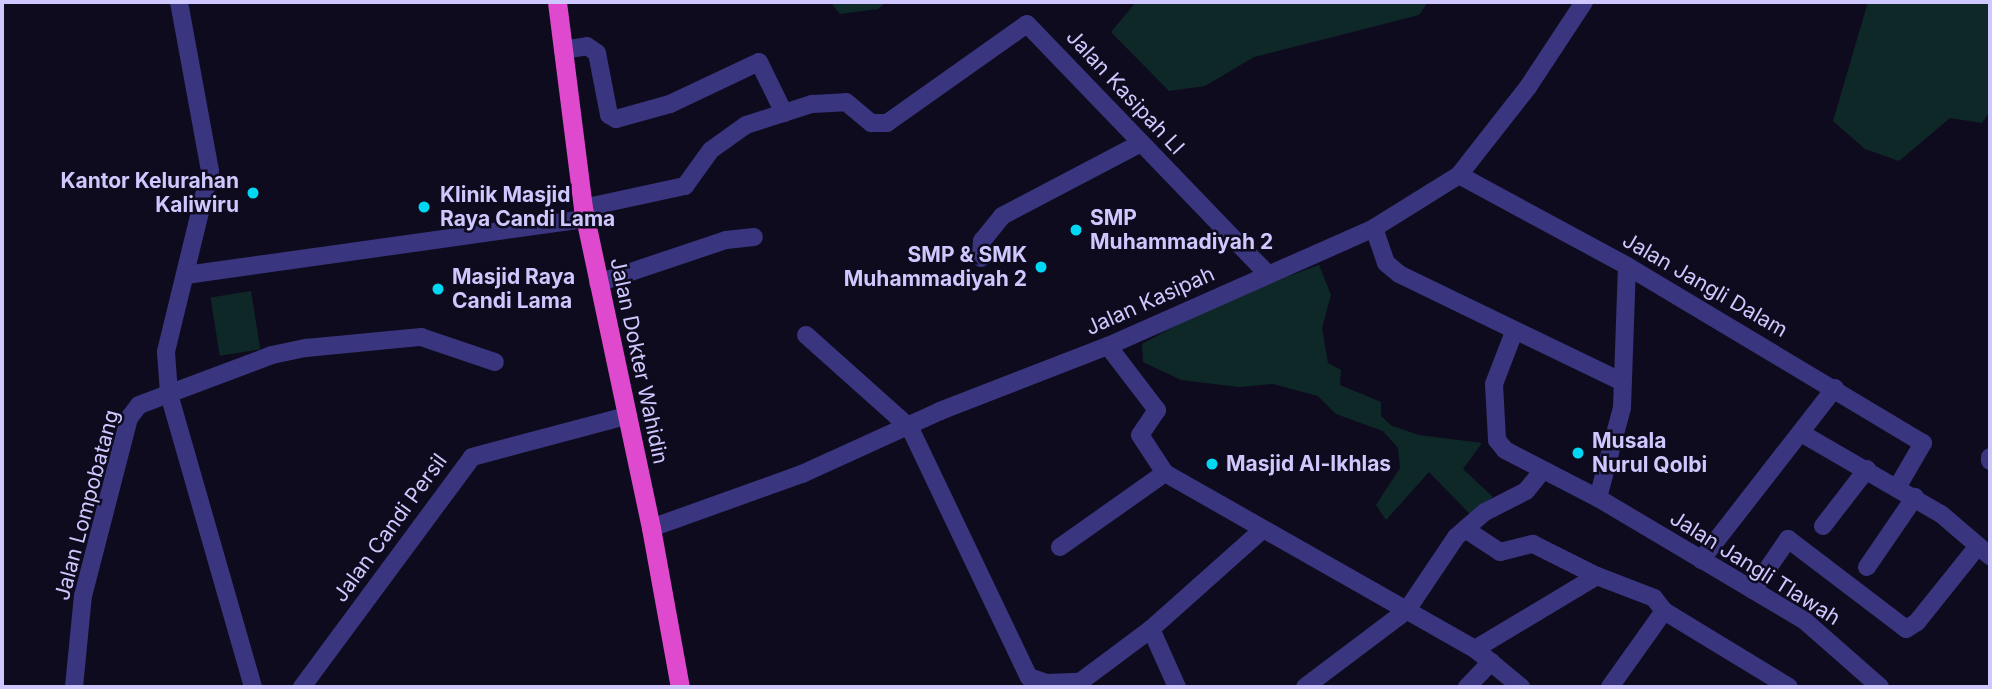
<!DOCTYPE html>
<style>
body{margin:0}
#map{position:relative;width:1992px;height:689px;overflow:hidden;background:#0f0b1e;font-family:Inter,sans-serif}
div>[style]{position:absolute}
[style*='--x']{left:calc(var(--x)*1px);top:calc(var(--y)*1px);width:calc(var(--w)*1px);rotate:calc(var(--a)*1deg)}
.green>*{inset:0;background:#0e2827;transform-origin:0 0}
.minor>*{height:18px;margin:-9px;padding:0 9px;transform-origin:9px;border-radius:9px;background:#39357e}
.trunk>*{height:19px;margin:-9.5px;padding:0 9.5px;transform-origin:9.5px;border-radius:9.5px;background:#df49cd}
.dots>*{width:19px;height:19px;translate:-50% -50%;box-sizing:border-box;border:4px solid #0f0b1e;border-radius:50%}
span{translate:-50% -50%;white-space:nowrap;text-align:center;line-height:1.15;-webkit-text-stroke:5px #0f0b1e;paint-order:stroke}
.street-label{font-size:21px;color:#cfc8ff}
.poi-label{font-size:21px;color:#cfc8ff;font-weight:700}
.right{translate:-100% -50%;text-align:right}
.left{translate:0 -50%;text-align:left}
.frame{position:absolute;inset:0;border:4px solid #cfc8ff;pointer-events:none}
</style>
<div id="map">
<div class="green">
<div style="clip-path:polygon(830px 2px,886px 2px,878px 9px,840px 14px)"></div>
<div style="clip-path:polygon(1136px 2px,1428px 2px,1419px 15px,1254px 57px,1205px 86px,1169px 91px,1111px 32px)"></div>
<div style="clip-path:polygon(1868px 2px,1990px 2px,1990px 111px,1982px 123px,1950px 118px,1899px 161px,1865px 149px,1833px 121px)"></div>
<div style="clip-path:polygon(1319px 265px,1331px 295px,1322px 328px,1328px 363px,1341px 370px,1340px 385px,1381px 402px,1381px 416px,1392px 426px,1419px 435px,1482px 443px,1463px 469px,1493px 497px,1471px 515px,1429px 472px,1386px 520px,1376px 505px,1400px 468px,1398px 448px,1383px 431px,1336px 414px,1318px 396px,1273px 384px,1239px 387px,1181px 380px,1143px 362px,1142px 344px,1225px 299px)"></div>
<div style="left:251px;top:291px;width:59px;height:41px;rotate:81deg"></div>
</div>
<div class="minor">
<div style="--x:179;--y:2;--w:172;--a:79.6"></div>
<div style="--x:210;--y:171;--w:186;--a:103.7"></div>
<div style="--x:166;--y:352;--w:42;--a:85.9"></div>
<div style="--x:169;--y:394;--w:305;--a:74"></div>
<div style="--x:563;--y:50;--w:24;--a:-9"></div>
<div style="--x:587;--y:46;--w:12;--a:35"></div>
<div style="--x:597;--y:53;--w:63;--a:79"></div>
<div style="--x:609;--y:115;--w:8;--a:30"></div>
<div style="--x:616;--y:119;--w:56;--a:-15.5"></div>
<div style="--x:670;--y:104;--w:98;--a:-25.3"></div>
<div style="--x:759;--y:62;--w:57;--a:63.9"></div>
<div style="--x:1459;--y:175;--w:191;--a:28.4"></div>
<div style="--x:1627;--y:266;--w:345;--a:30.9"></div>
<div style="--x:1923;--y:443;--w:50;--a:120.2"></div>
<div style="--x:583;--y:208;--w:104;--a:-12.2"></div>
<div style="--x:685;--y:186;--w:44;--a:-54.2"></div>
<div style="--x:711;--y:150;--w:43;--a:-35.5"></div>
<div style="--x:746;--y:125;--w:69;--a:-17.7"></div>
<div style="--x:812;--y:104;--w:34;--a:-3"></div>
<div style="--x:846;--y:102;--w:33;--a:40"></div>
<div style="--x:871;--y:123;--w:16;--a:0"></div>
<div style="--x:887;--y:123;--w:171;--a:-35.3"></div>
<div style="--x:1027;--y:24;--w:347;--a:46.1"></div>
<div style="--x:1374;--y:228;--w:37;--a:71"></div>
<div style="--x:1386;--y:263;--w:17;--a:40"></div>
<div style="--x:1399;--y:274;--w:248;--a:25.8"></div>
<div style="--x:981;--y:258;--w:17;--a:-87"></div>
<div style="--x:982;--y:241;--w:32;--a:-51"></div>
<div style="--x:1002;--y:216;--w:157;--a:-27.7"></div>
<div style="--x:186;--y:275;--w:404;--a:-8"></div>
<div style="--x:598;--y:283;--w:135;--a:-18.6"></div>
<div style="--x:726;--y:240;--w:28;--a:-6"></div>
<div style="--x:1514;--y:332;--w:56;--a:111"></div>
<div style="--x:1494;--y:384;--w:56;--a:86.9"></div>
<div style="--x:1497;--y:440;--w:13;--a:51"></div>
<div style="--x:1505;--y:450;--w:105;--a:27.3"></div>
<div style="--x:1598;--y:498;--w:241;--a:30.7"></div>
<div style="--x:1805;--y:621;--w:100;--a:41.3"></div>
<div style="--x:806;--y:335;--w:140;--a:41.8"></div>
<div style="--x:910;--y:428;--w:276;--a:64.5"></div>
<div style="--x:1029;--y:677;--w:18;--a:19"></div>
<div style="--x:1046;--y:683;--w:34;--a:-2"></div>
<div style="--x:1080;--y:682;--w:89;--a:-36.7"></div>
<div style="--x:1151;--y:629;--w:64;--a:65.9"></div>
<div style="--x:1108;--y:346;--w:81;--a:52.6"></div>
<div style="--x:1157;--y:410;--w:30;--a:124"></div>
<div style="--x:1140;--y:435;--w:45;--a:56.7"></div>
<div style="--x:1165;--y:473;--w:356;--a:29.6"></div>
<div style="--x:1475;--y:649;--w:142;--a:-30.9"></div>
<div style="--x:1597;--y:576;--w:61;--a:21.1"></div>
<div style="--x:1654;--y:598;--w:16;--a:52"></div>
<div style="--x:1664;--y:611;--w:93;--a:125.4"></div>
<div style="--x:1801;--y:433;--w:162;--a:30.1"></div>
<div style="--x:1941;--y:514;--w:65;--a:40.6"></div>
<div style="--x:1990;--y:457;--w:4;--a:90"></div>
<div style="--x:1598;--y:498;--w:93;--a:-75.1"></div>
<div style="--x:1622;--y:408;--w:142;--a:-88"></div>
<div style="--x:1823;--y:526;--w:72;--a:-52.3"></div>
<div style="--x:651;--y:528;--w:160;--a:-19.7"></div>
<div style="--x:802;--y:474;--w:152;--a:-24.5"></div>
<div style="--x:940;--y:411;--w:180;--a:-21.2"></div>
<div style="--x:1108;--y:346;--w:291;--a:-23.9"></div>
<div style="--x:1374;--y:228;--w:100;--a:-31.9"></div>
<div style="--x:1459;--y:175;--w:112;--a:-51.9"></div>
<div style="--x:1528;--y:87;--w:102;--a:-56.6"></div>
<div style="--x:1465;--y:529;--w:42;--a:33.3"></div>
<div style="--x:1500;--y:552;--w:34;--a:-14"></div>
<div style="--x:1533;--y:544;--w:72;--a:26.6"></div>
<div style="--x:1060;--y:547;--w:128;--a:-35.2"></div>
<div style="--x:1701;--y:560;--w:218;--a:-52.1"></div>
<div style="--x:1867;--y:567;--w:85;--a:-55.6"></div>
<div style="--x:1753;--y:590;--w:62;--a:-55.5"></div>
<div style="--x:1788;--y:539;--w:148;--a:37.3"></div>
<div style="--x:1906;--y:629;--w:13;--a:-32"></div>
<div style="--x:1917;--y:622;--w:96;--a:-51.3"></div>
<div style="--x:1664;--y:611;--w:146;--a:31.3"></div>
<div style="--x:1151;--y:629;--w:149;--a:-41.7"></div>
<div style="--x:1475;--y:649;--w:60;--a:39.6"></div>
<div style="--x:74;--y:687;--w:91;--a:-84.4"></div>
<div style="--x:83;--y:596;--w:184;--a:-75.5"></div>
<div style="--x:129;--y:418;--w:16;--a:-52"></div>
<div style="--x:139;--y:405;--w:142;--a:-20.6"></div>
<div style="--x:272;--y:355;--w:35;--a:-12"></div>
<div style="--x:306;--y:348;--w:116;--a:-5.5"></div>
<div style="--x:421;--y:337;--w:78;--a:18.7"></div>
<div style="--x:302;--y:687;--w:286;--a:-53.5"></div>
<div style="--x:472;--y:457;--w:159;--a:-14.9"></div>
<div style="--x:1305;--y:687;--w:128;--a:-37"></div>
<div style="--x:1407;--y:610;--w:88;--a:-56.1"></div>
<div style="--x:1456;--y:537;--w:38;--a:-41"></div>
<div style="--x:1485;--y:512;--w:46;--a:-27.1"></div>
<div style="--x:1526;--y:491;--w:26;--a:-51"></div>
<div style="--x:1467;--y:687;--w:35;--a:-46"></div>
</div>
<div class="trunk">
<div style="--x:557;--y:2;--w:208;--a:82.8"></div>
<div style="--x:583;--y:208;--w:327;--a:78"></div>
<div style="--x:651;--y:528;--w:162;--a:79.7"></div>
</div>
<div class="dots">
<div style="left:253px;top:193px;background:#00d8f3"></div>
<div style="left:424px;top:207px;background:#00d8f3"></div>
<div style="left:1076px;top:230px;background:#00d8f3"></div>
<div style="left:1041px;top:267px;background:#00d8f3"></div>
<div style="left:438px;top:289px;background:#00d8f3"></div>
<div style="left:1578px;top:453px;background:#00d8f3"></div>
<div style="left:1212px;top:464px;background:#00d8f3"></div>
</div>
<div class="street-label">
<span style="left:1125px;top:92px;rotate:47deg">Jalan Kasipah Ll</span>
<span style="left:1705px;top:285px;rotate:30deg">Jalan Jangli Dalam</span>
<span style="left:1150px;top:301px;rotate:-24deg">Jalan Kasipah</span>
<span style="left:639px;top:361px;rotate:78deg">Jalan Dokter Wahidin</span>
<span style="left:87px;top:505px;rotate:-75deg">Jalan Lompobatang</span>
<span style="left:390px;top:528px;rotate:-54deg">Jalan Candi Persil</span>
<span style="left:1755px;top:568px;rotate:32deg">Jalan Jangli Tlawah</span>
</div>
<div class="poi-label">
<span class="right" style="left:239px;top:193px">Kantor Kelurahan<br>Kaliwiru</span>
<span class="left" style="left:440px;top:207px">Klinik Masjid<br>Raya Candi Lama</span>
<span class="left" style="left:1090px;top:230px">SMP<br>Muhammadiyah 2</span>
<span class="right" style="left:1027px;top:267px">SMP &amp; SMK<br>Muhammadiyah 2</span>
<span class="left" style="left:452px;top:289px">Masjid Raya<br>Candi Lama</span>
<span class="left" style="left:1592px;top:453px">Musala<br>Nurul Qolbi</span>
<span class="left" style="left:1226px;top:464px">Masjid Al-Ikhlas</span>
</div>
<div class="frame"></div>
</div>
